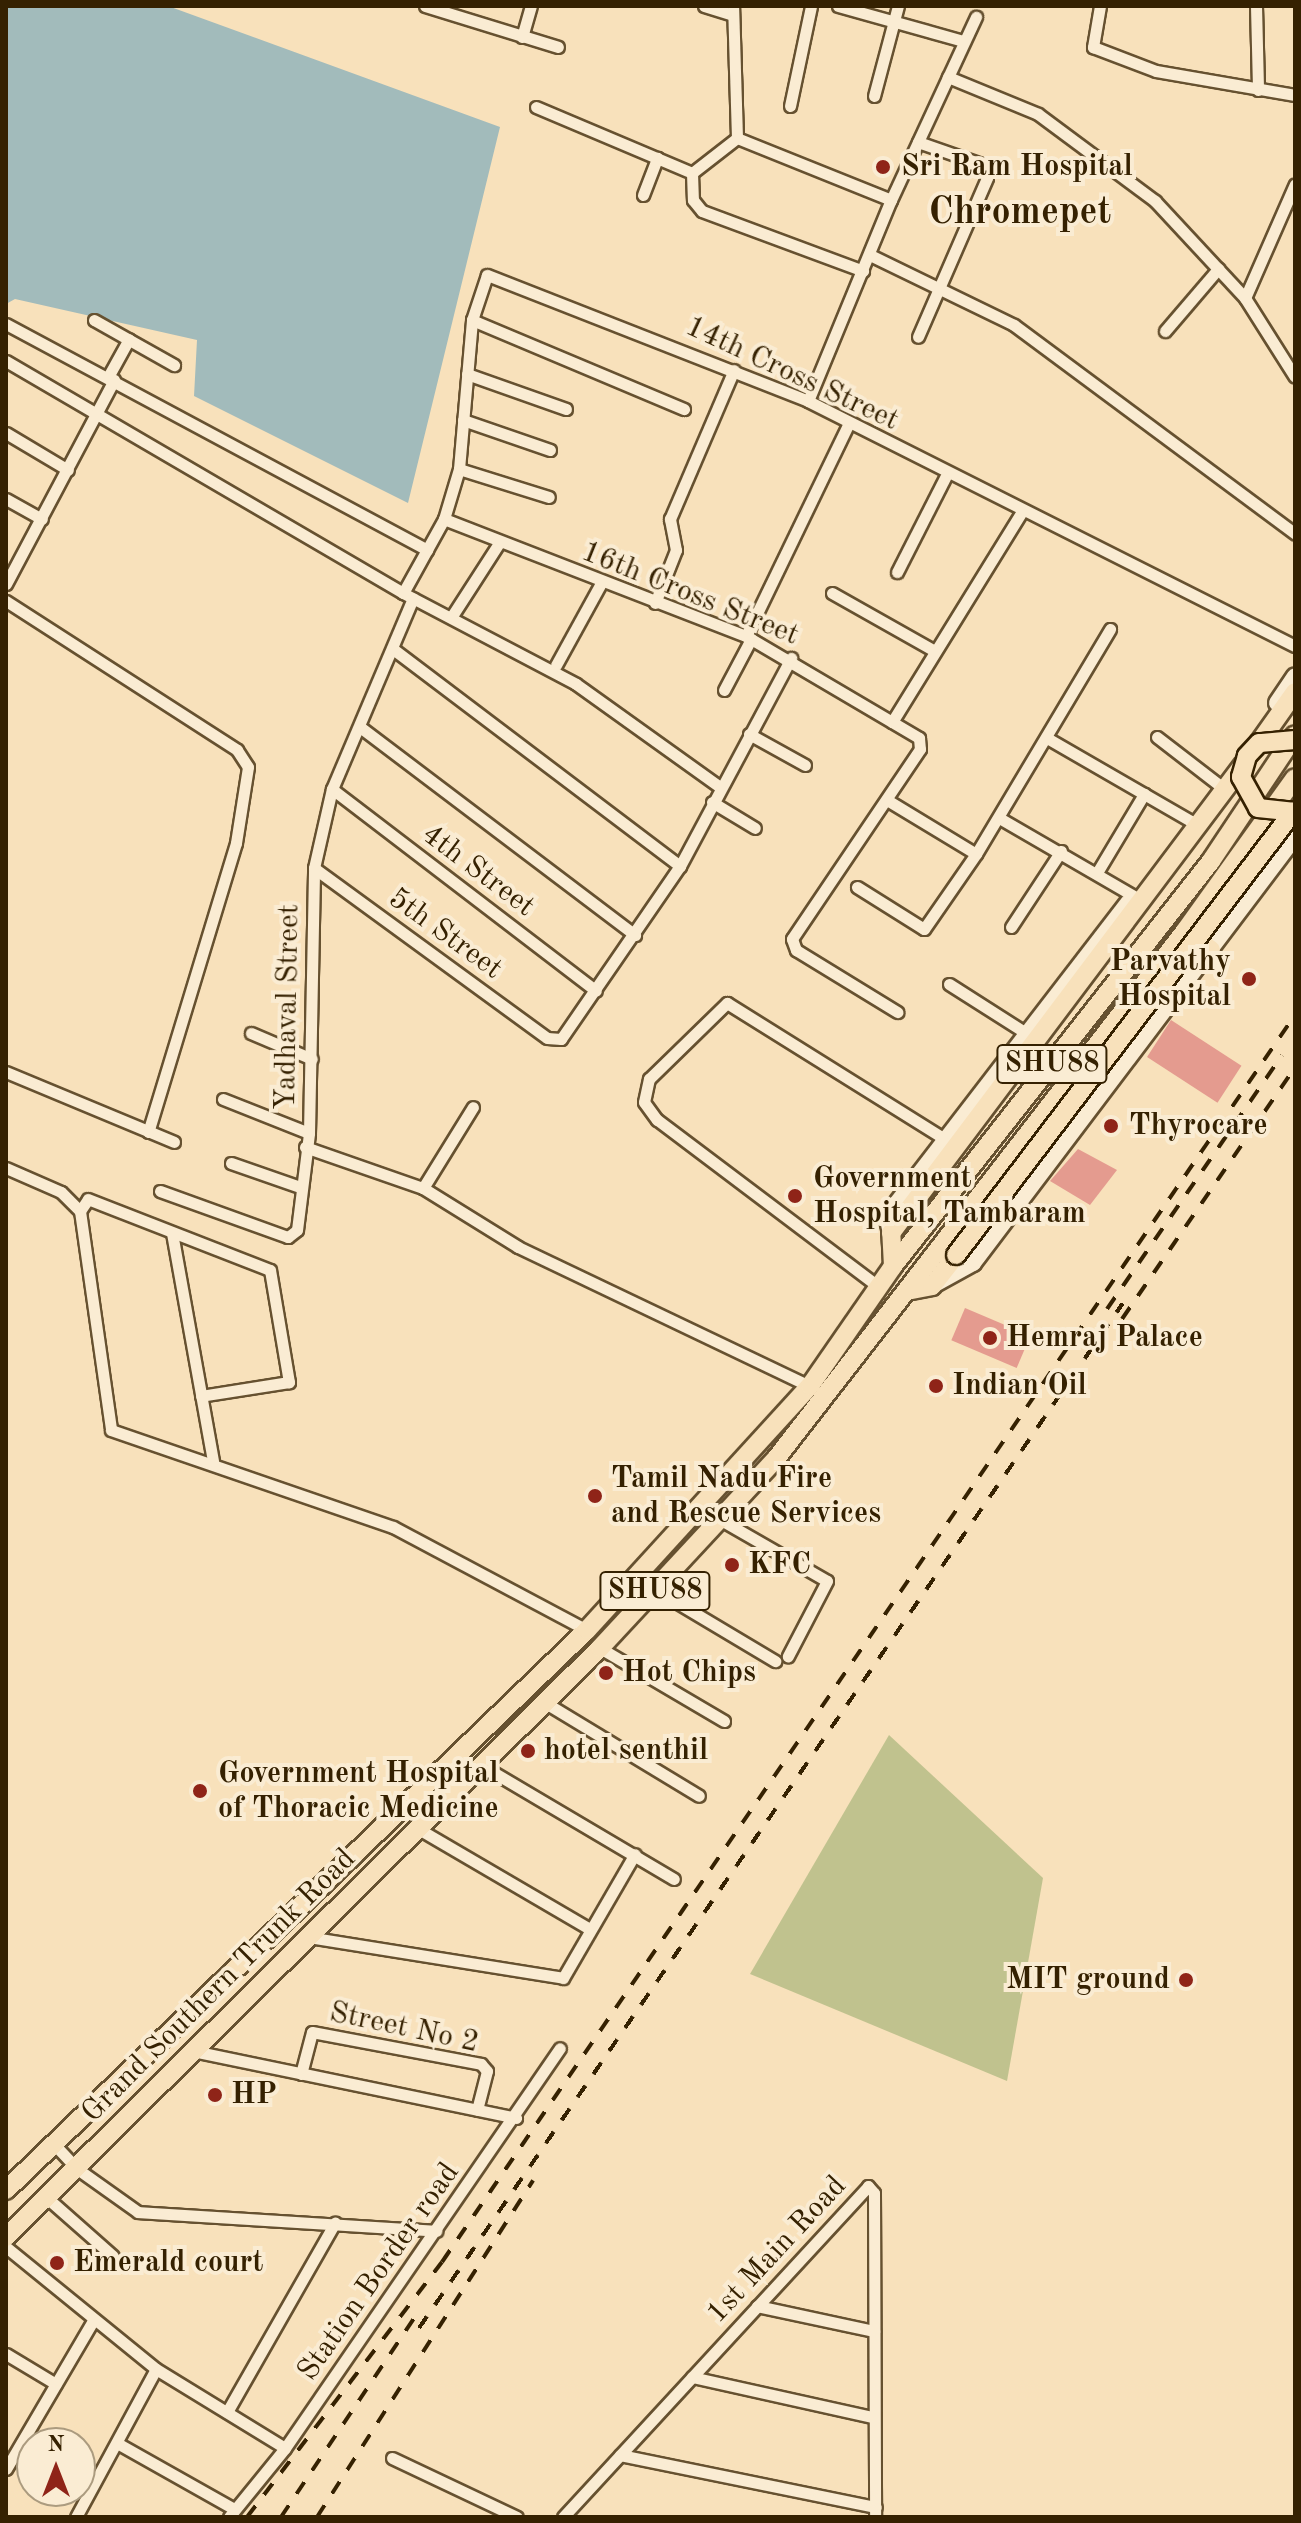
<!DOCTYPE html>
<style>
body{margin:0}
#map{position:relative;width:1301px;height:2523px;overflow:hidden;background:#f8e1bb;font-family:"Old Standard TT",serif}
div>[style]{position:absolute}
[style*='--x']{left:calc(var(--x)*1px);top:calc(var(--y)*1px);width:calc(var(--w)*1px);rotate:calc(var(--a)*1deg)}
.green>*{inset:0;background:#c0c28e}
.water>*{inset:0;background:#a2bbbb}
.building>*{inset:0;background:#e49b8f;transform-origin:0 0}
.roads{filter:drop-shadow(2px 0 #665130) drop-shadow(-2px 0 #665130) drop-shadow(0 2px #665130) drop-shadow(0 -2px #665130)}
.street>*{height:11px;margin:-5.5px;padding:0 5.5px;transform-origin:5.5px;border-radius:5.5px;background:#faecd3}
.secondary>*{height:16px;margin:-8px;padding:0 8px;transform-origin:8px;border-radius:8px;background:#faecd3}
.primary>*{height:18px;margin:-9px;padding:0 9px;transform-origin:9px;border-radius:9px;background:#f8e1bb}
.rail>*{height:4px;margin-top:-2px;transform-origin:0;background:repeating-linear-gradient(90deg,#352101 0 14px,transparent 0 28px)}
.bridges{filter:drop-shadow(2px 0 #352101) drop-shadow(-2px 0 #352101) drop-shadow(0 2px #352101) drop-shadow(0 -2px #352101)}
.primary-bridge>*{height:18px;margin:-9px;padding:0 9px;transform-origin:9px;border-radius:9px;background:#f8e1bb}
.dots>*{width:22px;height:22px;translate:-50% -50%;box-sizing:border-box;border:4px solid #faecd3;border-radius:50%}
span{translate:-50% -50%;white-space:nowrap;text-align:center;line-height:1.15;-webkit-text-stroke:8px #faecd3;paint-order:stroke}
.shield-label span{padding:2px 6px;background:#faecd3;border:2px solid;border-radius:6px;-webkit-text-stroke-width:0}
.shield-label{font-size:28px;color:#352101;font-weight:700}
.poi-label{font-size:30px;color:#352101;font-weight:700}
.left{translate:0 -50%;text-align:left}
.right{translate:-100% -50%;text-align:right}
.street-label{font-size:30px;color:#352101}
.district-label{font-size:38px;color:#352101;font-weight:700}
.frame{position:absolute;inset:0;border:8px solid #352101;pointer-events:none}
.north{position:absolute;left:16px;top:2427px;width:80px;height:80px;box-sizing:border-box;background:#faecd3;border:2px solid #ab9b7f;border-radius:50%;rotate:0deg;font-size:22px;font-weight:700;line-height:32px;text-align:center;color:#352101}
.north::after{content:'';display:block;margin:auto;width:28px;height:36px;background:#8f2418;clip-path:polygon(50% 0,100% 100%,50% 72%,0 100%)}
</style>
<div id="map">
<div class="green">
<div style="clip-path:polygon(889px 1735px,1043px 1878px,1007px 2081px,750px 1974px)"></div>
</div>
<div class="water">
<div style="clip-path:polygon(6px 6px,168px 6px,500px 127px,408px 503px,194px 396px,197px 340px,15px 299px,6px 304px)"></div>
</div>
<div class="building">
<div style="left:1171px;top:1020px;width:84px;height:44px;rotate:33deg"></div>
<div style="clip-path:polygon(1078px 1149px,1117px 1170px,1090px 1205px,1050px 1181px)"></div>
<div style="left:965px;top:1308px;width:71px;height:35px;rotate:23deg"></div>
</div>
<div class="roads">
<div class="street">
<div style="--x:425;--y:6;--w:139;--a:17.1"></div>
<div style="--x:704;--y:6;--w:27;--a:17"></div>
<div style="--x:838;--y:6;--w:130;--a:15.6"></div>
<div style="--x:1100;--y:6;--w:42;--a:99.7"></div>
<div style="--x:1093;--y:47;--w:67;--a:20.9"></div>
<div style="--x:1156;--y:71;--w:141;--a:9.8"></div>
<div style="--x:1256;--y:6;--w:84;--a:88.6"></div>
<div style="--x:522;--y:37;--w:32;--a:-74"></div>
<div style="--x:948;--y:77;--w:97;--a:22.3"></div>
<div style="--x:1038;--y:114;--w:146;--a:36.6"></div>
<div style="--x:1155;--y:201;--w:132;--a:47.1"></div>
<div style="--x:1245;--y:298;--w:93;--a:57.7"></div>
<div style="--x:874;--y:96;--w:93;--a:-75.1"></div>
<div style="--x:790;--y:106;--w:102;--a:-78.1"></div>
<div style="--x:536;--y:107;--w:169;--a:22.9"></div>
<div style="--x:692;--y:173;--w:57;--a:-37.9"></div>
<div style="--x:737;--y:138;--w:132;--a:-91.7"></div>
<div style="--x:737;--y:138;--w:166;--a:21.9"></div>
<div style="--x:918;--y:142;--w:67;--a:19.2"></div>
<div style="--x:981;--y:164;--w:15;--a:67"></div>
<div style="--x:987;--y:178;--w:173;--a:113.5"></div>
<div style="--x:692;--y:173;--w:27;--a:88"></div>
<div style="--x:693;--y:200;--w:14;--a:51"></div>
<div style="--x:702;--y:211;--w:172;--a:20.4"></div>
<div style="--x:643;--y:195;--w:40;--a:-69"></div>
<div style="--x:870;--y:255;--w:160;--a:25.9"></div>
<div style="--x:1014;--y:325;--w:350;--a:36.6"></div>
<div style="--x:1245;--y:298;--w:124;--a:-66.3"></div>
<div style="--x:94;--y:320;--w:92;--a:29.4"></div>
<div style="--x:472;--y:320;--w:230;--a:22.8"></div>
<div style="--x:6;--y:324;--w:478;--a:28.2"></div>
<div style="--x:1165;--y:331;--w:82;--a:-49.5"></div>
<div style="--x:6;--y:361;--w:460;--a:30.3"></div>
<div style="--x:403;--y:593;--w:195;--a:27.7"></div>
<div style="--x:576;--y:684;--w:177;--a:35.6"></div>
<div style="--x:467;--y:374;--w:105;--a:19.5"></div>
<div style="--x:108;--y:377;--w:43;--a:-61.1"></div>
<div style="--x:808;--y:401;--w:217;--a:-67.6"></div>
<div style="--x:891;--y:200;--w:202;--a:-65.1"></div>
<div style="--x:463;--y:420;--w:92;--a:19"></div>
<div style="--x:6;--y:433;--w:72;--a:30.8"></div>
<div style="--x:459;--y:469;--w:94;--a:17.3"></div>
<div style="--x:6;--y:499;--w:41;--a:29.1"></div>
<div style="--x:444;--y:519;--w:324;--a:21.2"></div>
<div style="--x:746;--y:636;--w:201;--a:30.5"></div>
<div style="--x:919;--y:738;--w:11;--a:85"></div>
<div style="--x:920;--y:749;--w:229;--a:124"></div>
<div style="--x:792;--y:939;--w:12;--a:70"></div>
<div style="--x:796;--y:950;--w:119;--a:31.5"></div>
<div style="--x:897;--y:572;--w:110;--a:-63"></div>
<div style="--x:6;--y:584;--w:231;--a:-62.1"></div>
<div style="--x:403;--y:593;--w:85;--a:-61"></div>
<div style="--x:444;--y:519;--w:52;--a:-73.3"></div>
<div style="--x:459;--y:469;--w:150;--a:-85"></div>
<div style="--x:472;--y:320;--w:47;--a:-71.6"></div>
<div style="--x:487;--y:275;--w:345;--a:21.4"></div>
<div style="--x:808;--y:401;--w:545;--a:26.71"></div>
<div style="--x:832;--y:593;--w:118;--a:29.4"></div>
<div style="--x:6;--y:601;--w:275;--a:32.8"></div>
<div style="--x:237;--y:750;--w:20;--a:57"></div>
<div style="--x:248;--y:767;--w:77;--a:99"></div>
<div style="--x:236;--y:843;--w:302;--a:106.9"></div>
<div style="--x:655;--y:603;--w:57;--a:-68.4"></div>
<div style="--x:676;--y:550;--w:32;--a:-101"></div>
<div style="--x:670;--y:519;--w:162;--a:-66.8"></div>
<div style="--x:452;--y:616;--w:87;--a:-57.2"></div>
<div style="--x:746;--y:636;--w:237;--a:-64.2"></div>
<div style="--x:393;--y:649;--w:360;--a:37.1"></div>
<div style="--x:556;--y:665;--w:94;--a:-61.2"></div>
<div style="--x:724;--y:690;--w:58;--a:-62.1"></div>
<div style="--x:892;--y:722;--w:246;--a:-58.3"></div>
<div style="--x:360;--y:727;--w:345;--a:37.1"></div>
<div style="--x:749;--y:734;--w:64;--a:29"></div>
<div style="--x:1157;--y:737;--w:78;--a:37.7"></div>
<div style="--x:1047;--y:738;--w:166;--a:30"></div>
<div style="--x:332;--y:789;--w:332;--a:37.4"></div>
<div style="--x:887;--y:800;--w:104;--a:31.2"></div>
<div style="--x:976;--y:854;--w:262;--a:-59.2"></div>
<div style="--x:712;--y:802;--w:50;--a:31.2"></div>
<div style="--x:1001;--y:819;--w:154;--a:30.1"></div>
<div style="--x:314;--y:868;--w:288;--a:36.1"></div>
<div style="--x:547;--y:1038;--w:14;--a:4"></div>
<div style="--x:561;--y:1039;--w:210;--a:-55.5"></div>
<div style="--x:680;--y:866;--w:236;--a:-61.9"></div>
<div style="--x:1098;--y:871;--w:90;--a:-59.1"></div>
<div style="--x:857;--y:887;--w:79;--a:32.1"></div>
<div style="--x:924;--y:929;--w:91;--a:-55.3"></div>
<div style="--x:1011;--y:927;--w:91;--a:-56.7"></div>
<div style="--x:949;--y:984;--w:91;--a:32.5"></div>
<div style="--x:251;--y:1033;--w:66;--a:23.1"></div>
<div style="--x:6;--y:1072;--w:182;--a:22.6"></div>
<div style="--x:223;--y:1099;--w:92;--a:21.6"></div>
<div style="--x:305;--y:1147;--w:125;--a:19.2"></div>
<div style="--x:423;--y:1188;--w:112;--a:31.8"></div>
<div style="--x:518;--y:1247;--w:323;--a:25.5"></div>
<div style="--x:231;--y:1163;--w:73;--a:19.2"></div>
<div style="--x:6;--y:1168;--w:60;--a:23.6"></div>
<div style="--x:61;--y:1192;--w:27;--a:45"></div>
<div style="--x:80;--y:1211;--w:221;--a:81.9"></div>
<div style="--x:111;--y:1430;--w:298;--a:19"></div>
<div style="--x:393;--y:1527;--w:220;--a:28"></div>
<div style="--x:423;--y:1188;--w:95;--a:-58.3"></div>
<div style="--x:160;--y:1191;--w:136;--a:19.8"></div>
<div style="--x:288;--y:1237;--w:11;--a:-38"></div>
<div style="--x:297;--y:1230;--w:98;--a:-82.9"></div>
<div style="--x:309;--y:1133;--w:265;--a:-88.9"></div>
<div style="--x:314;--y:868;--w:81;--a:-77.2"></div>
<div style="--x:332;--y:789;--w:207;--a:-67"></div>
<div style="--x:80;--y:1211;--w:14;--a:-56"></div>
<div style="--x:88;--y:1199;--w:195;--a:21.3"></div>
<div style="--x:270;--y:1270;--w:114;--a:80.4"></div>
<div style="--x:289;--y:1382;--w:89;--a:171"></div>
<div style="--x:172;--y:1233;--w:232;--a:79.8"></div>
<div style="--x:879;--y:1287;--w:278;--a:-143"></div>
<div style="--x:657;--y:1120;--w:22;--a:-126"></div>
<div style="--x:644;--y:1102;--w:24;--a:-78"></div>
<div style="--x:649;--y:1079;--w:109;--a:-44.3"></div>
<div style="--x:727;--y:1003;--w:257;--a:32"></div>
<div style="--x:721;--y:1520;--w:122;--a:29.9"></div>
<div style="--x:827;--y:1581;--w:85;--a:117.5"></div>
<div style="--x:656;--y:1590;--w:139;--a:30.8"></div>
<div style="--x:600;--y:1648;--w:144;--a:30.5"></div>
<div style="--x:544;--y:1702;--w:181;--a:31.2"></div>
<div style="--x:481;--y:1765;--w:224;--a:30.6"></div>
<div style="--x:417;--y:1828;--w:200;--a:30.3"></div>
<div style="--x:308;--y:1937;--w:258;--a:9.1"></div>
<div style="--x:563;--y:1978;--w:143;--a:-59.9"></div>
<div style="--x:193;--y:2051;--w:330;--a:11.7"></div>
<div style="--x:301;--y:2074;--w:43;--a:-75.3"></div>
<div style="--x:312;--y:2032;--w:172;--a:10.7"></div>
<div style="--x:481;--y:2064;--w:9;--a:49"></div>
<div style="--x:487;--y:2071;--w:40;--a:104.4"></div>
<div style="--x:53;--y:2143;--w:34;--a:47"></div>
<div style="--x:76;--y:2168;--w:76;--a:35.4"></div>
<div style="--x:138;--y:2212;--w:299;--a:3.6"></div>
<div style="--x:46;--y:2197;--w:89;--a:41.4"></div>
<div style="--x:6;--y:2247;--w:193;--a:39.1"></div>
<div style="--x:156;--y:2369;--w:151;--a:31.5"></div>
<div style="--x:757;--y:2306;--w:120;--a:12.1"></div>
<div style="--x:6;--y:2354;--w:58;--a:31"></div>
<div style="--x:692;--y:2377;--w:185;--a:12.5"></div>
<div style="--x:227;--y:2412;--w:218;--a:-60.3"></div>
<div style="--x:117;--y:2443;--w:134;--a:29.4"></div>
<div style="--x:620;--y:2455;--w:261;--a:11.5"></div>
<div style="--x:392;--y:2458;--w:138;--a:25.3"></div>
<div style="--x:6;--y:2469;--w:172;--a:-59.6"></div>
<div style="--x:76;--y:2517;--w:168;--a:-61.6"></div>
<div style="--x:229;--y:2517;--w:89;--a:-50.9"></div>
<div style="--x:285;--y:2448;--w:485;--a:-55.5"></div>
<div style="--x:563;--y:2517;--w:450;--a:-47.3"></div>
<div style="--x:868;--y:2186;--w:9;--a:49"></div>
<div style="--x:874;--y:2193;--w:324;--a:89.8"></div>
</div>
<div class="secondary">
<div style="--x:1277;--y:703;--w:32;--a:-56"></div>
<div style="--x:891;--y:1233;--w:17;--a:-103"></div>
<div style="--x:887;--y:1216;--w:396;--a:-52.4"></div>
<div style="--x:933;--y:1285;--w:46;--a:-28.8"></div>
<div style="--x:973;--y:1263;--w:534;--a:-52.92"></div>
</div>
<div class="primary">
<div style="--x:1259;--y:743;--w:62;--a:-54.8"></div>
<div style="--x:1185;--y:931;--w:32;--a:36"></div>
<div style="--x:893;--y:1266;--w:33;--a:-93"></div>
<div style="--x:891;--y:1233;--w:586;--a:-53.05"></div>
<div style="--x:912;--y:1290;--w:20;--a:-11"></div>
<div style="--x:932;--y:1286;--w:39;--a:-52"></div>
<div style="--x:6;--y:2190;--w:807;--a:-43.95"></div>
<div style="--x:587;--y:1630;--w:331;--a:-47.6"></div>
<div style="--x:810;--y:1386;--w:146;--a:-55.3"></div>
<div style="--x:893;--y:1266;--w:515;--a:-51.86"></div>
<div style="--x:1211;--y:861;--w:151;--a:-56.3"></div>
<div style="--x:6;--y:2237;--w:837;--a:-44.76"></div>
<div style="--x:600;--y:1648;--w:257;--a:-47.1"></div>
<div style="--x:775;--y:1460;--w:669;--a:-52.22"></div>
<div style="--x:1185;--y:931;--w:188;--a:-54.3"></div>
</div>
</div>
<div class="rail">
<div style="--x:1107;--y:1309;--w:308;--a:-55.4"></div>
<div style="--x:1122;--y:1319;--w:306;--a:-55.5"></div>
<div style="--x:419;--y:2328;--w:1243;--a:-55.52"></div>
<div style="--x:247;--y:2517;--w:321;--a:-52.6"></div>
<div style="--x:442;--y:2262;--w:1511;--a:-55.63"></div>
<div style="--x:281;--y:2517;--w:248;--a:-56.2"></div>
<div style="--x:317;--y:2517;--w:400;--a:-57.3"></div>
</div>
<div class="bridges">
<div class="primary-bridge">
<div style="--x:1295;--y:740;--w:36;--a:175"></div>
<div style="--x:1259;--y:743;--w:18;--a:133"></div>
<div style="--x:1247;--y:756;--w:22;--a:106"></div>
<div style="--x:1241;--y:777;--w:35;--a:61"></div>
<div style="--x:1258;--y:808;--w:37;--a:6"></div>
<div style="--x:956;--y:1255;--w:557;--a:-52.74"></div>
</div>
</div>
<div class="dots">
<div style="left:883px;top:167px;background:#8f2418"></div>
<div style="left:1249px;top:979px;background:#8f2418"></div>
<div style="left:1111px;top:1126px;background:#8f2418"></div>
<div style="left:795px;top:1196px;background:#8f2418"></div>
<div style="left:990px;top:1338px;background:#8f2418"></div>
<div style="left:936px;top:1386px;background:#8f2418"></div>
<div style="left:595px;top:1496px;background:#8f2418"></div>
<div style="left:732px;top:1565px;background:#8f2418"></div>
<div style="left:606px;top:1673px;background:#8f2418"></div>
<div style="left:528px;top:1751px;background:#8f2418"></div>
<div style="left:200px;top:1791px;background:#8f2418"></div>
<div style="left:1186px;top:1980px;background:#8f2418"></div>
<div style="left:215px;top:2095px;background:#8f2418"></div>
<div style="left:57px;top:2263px;background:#8f2418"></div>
</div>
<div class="shield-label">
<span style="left:1052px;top:1064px">SHU88</span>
<span style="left:655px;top:1591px">SHU88</span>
</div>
<div class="poi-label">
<span class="left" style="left:901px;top:167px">Sri Ram Hospital</span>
<span class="right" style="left:1231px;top:979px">Parvathy<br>Hospital</span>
<span class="left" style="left:1129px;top:1126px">Thyrocare</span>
<span class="left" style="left:813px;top:1196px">Government<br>Hospital, Tambaram</span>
<span class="left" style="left:1006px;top:1338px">Hemraj Palace</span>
<span class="left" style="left:952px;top:1386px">Indian Oil</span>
<span class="left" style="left:611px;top:1496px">Tamil Nadu Fire<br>and Rescue Services</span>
<span class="left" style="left:748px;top:1565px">KFC</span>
<span class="left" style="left:622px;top:1673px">Hot Chips</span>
<span class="left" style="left:544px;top:1751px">hotel senthil</span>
<span class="left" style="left:218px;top:1791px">Government Hospital<br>of Thoracic Medicine</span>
<span class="right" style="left:1170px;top:1980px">MIT ground</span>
<span class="left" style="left:231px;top:2095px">HP</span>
<span class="left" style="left:73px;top:2263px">Emerald court</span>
</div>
<div class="street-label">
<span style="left:792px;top:374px;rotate:25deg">14th Cross Street</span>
<span style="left:690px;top:594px;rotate:22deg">16th Cross Street</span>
<span style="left:478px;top:871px;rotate:37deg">4th Street</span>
<span style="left:445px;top:934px;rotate:36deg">5th Street</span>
<span style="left:288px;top:1007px;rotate:-89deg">Yadhaval Street</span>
<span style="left:219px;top:1986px;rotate:-45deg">Grand Southern Trunk Road</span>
<span style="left:404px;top:2028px;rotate:12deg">Street No 2</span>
<span style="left:777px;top:2250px;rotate:-47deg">1st Main Road</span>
<span style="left:379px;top:2272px;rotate:-55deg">Station Border road</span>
</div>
<div class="district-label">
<span style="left:1020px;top:214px">Chromepet</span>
</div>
<div class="frame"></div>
<div class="north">N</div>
</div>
